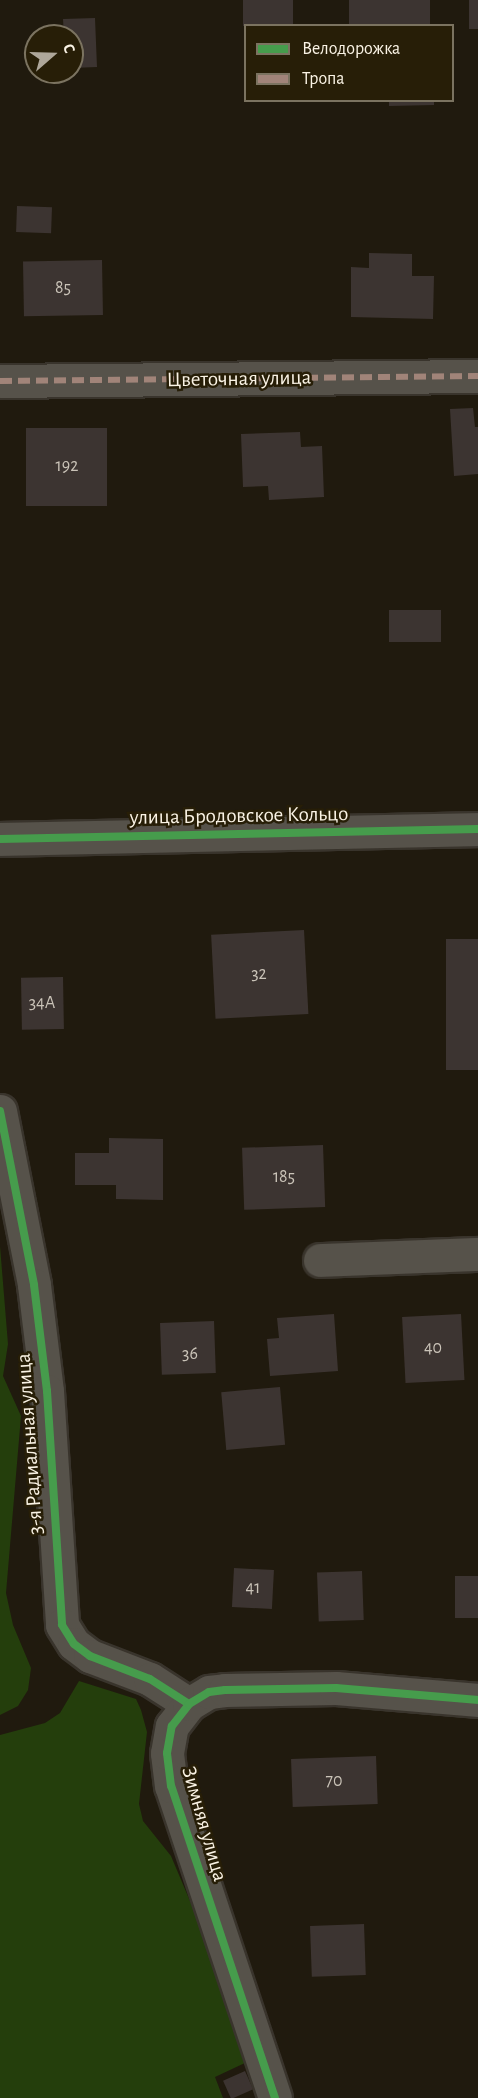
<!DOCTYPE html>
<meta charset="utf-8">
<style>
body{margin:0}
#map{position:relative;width:478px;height:2098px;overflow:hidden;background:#201a0e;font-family:"Alegreya Sans",sans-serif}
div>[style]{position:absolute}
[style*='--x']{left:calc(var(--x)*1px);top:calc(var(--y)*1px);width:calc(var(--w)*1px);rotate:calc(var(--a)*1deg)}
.green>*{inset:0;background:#243e0c}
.building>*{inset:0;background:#3c3431;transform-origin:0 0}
.roads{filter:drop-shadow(2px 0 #39342c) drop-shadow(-2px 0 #39342c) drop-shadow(0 2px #39342c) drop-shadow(0 -2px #39342c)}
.street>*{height:33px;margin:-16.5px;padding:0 16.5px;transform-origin:16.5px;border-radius:16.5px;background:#56524a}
.quiet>*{height:6px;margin-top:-3px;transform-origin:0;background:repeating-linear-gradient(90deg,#a18479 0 12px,transparent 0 18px)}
.cycleway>*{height:8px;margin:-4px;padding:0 4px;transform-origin:4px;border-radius:4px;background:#469c4c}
span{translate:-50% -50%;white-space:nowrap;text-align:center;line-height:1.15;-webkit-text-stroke:5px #271e07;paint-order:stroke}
.number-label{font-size:18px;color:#cac3b8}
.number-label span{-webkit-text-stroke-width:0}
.street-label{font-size:21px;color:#faf3e5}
.legend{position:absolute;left:244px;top:24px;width:210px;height:78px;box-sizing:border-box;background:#271e07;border:2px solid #7b7360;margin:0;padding:8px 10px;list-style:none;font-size:18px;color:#faf3e5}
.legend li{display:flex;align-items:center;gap:12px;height:30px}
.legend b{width:30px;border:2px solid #7b7360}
.north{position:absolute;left:24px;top:24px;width:60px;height:60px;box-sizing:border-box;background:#271e07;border:2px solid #7b7360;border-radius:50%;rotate:70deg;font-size:16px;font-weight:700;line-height:24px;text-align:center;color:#faf3e5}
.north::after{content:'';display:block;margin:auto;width:21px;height:27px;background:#aea79a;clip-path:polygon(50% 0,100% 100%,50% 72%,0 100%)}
</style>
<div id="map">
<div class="green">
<div style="clip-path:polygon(0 1246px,8px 1344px,3px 1376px,21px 1416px,6px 1593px,13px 1625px,31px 1668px,28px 1690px,18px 1706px,0 1715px)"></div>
<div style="clip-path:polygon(79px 1681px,136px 1699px,141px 1710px,147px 1732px,139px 1804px,143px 1821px,171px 1856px,198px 1920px,247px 2062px,215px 2077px,223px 2098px,0 2098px,0 1735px,45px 1723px,60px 1713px)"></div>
</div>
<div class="building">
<div style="left:243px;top:0;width:50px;height:26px"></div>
<div style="left:349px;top:0;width:81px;height:26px"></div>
<div style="left:469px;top:0;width:9px;height:29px"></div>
<div style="clip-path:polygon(95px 18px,97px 67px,72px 68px,72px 36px,64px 36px,63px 19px)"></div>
<div style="clip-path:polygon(389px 100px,434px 100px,434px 105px,389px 106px)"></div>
<div style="left:17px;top:206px;width:35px;height:26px;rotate:2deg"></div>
<div style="clip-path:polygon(369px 253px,412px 254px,412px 276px,434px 276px,433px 319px,351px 317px,351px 267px,369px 268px)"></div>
<div style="left:102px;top:260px;width:55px;height:79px;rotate:89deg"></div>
<div style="clip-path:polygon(473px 408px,475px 427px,478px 427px,478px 474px,454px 476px,450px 409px)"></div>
<div style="left:26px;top:428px;width:81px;height:78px"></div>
<div style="clip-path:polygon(300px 432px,301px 447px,322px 446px,324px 497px,269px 500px,268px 486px,243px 487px,241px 434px)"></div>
<div style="left:389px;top:610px;width:52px;height:32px"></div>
<div style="left:304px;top:930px;width:84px;height:93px;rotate:87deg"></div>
<div style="left:446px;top:939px;width:32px;height:131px"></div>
<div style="left:63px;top:977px;width:52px;height:42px;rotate:89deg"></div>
<div style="clip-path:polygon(109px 1138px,163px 1139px,163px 1200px,116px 1199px,116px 1185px,75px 1185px,75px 1153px,109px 1153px)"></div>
<div style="left:323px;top:1145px;width:62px;height:81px;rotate:88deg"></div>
<div style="clip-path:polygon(334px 1314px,338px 1371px,270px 1376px,267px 1339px,279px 1338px,277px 1318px)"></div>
<div style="left:461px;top:1314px;width:66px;height:59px;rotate:87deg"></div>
<div style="left:214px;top:1321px;width:52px;height:54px;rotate:88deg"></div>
<div style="left:280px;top:1387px;width:58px;height:59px;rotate:85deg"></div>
<div style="left:234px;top:1568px;width:40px;height:39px;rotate:3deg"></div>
<div style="left:362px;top:1571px;width:49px;height:45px;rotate:88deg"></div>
<div style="left:478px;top:1576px;width:42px;height:23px;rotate:90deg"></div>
<div style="left:376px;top:1756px;width:48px;height:85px;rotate:88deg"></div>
<div style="left:364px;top:1924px;width:51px;height:54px;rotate:88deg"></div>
<div style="left:245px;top:2071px;width:20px;height:24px;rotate:66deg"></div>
</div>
<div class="roads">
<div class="street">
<div style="--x:0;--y:381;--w:478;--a:-0.6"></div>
<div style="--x:0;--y:839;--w:478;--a:-1.2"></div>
<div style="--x:0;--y:1111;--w:177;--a:78.9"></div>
<div style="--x:34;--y:1285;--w:107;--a:83"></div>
<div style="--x:47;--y:1391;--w:234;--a:86.3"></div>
<div style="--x:62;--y:1625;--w:22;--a:58"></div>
<div style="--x:74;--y:1644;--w:20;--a:37"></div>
<div style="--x:90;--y:1656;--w:64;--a:21"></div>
<div style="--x:150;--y:1679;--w:46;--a:32.7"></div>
<div style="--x:320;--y:1260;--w:158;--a:-2.2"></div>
<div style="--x:275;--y:2098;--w:329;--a:-108.4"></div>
<div style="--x:171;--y:1786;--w:33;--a:-97"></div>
<div style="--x:167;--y:1753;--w:27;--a:-80"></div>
<div style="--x:172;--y:1726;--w:28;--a:-52"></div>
<div style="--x:189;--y:1704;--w:23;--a:-31"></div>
<div style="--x:209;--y:1692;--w:16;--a:-7"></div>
<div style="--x:225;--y:1690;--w:111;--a:-1"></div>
<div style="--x:336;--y:1688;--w:143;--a:4.8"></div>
</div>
</div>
<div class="quiet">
<div style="--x:0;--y:381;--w:478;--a:-0.6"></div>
</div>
<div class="cycleway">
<div style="--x:0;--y:839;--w:478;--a:-1.2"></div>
<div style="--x:0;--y:1111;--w:177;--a:78.9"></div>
<div style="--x:34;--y:1285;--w:107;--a:83"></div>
<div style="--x:47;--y:1391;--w:234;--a:86.3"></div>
<div style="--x:62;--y:1625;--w:22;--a:58"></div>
<div style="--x:74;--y:1644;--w:20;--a:37"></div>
<div style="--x:90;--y:1656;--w:64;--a:21"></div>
<div style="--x:150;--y:1679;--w:46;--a:32.7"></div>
<div style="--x:275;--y:2098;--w:329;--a:-108.4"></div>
<div style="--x:171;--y:1786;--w:33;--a:-97"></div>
<div style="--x:167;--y:1753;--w:27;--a:-80"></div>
<div style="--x:172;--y:1726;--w:28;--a:-52"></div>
<div style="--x:189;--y:1704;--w:23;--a:-31"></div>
<div style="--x:209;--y:1692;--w:16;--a:-7"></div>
<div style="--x:225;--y:1690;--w:111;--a:-1"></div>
<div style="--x:336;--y:1688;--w:143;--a:4.8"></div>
</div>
<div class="number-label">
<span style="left:63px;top:288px">85</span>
<span style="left:67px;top:466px">192</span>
<span style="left:259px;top:974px">32</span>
<span style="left:42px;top:1003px">34А</span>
<span style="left:284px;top:1177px">185</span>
<span style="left:433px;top:1348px">40</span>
<span style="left:190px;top:1354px">36</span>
<span style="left:253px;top:1588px">41</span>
<span style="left:334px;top:1781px">70</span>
</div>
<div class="street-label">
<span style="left:239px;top:379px;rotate:-1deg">Цветочная улица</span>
<span style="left:239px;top:816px;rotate:-1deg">улица Бродовское Кольцо</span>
<span style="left:30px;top:1444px;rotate:-94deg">3-я Радиальная улица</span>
<span style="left:204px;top:1824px;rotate:74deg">Зимняя улица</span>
</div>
<ul class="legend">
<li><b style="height:8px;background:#469c4c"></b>Велодорожка</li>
<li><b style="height:8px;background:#a18479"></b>Тропа</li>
</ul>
<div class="north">С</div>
</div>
